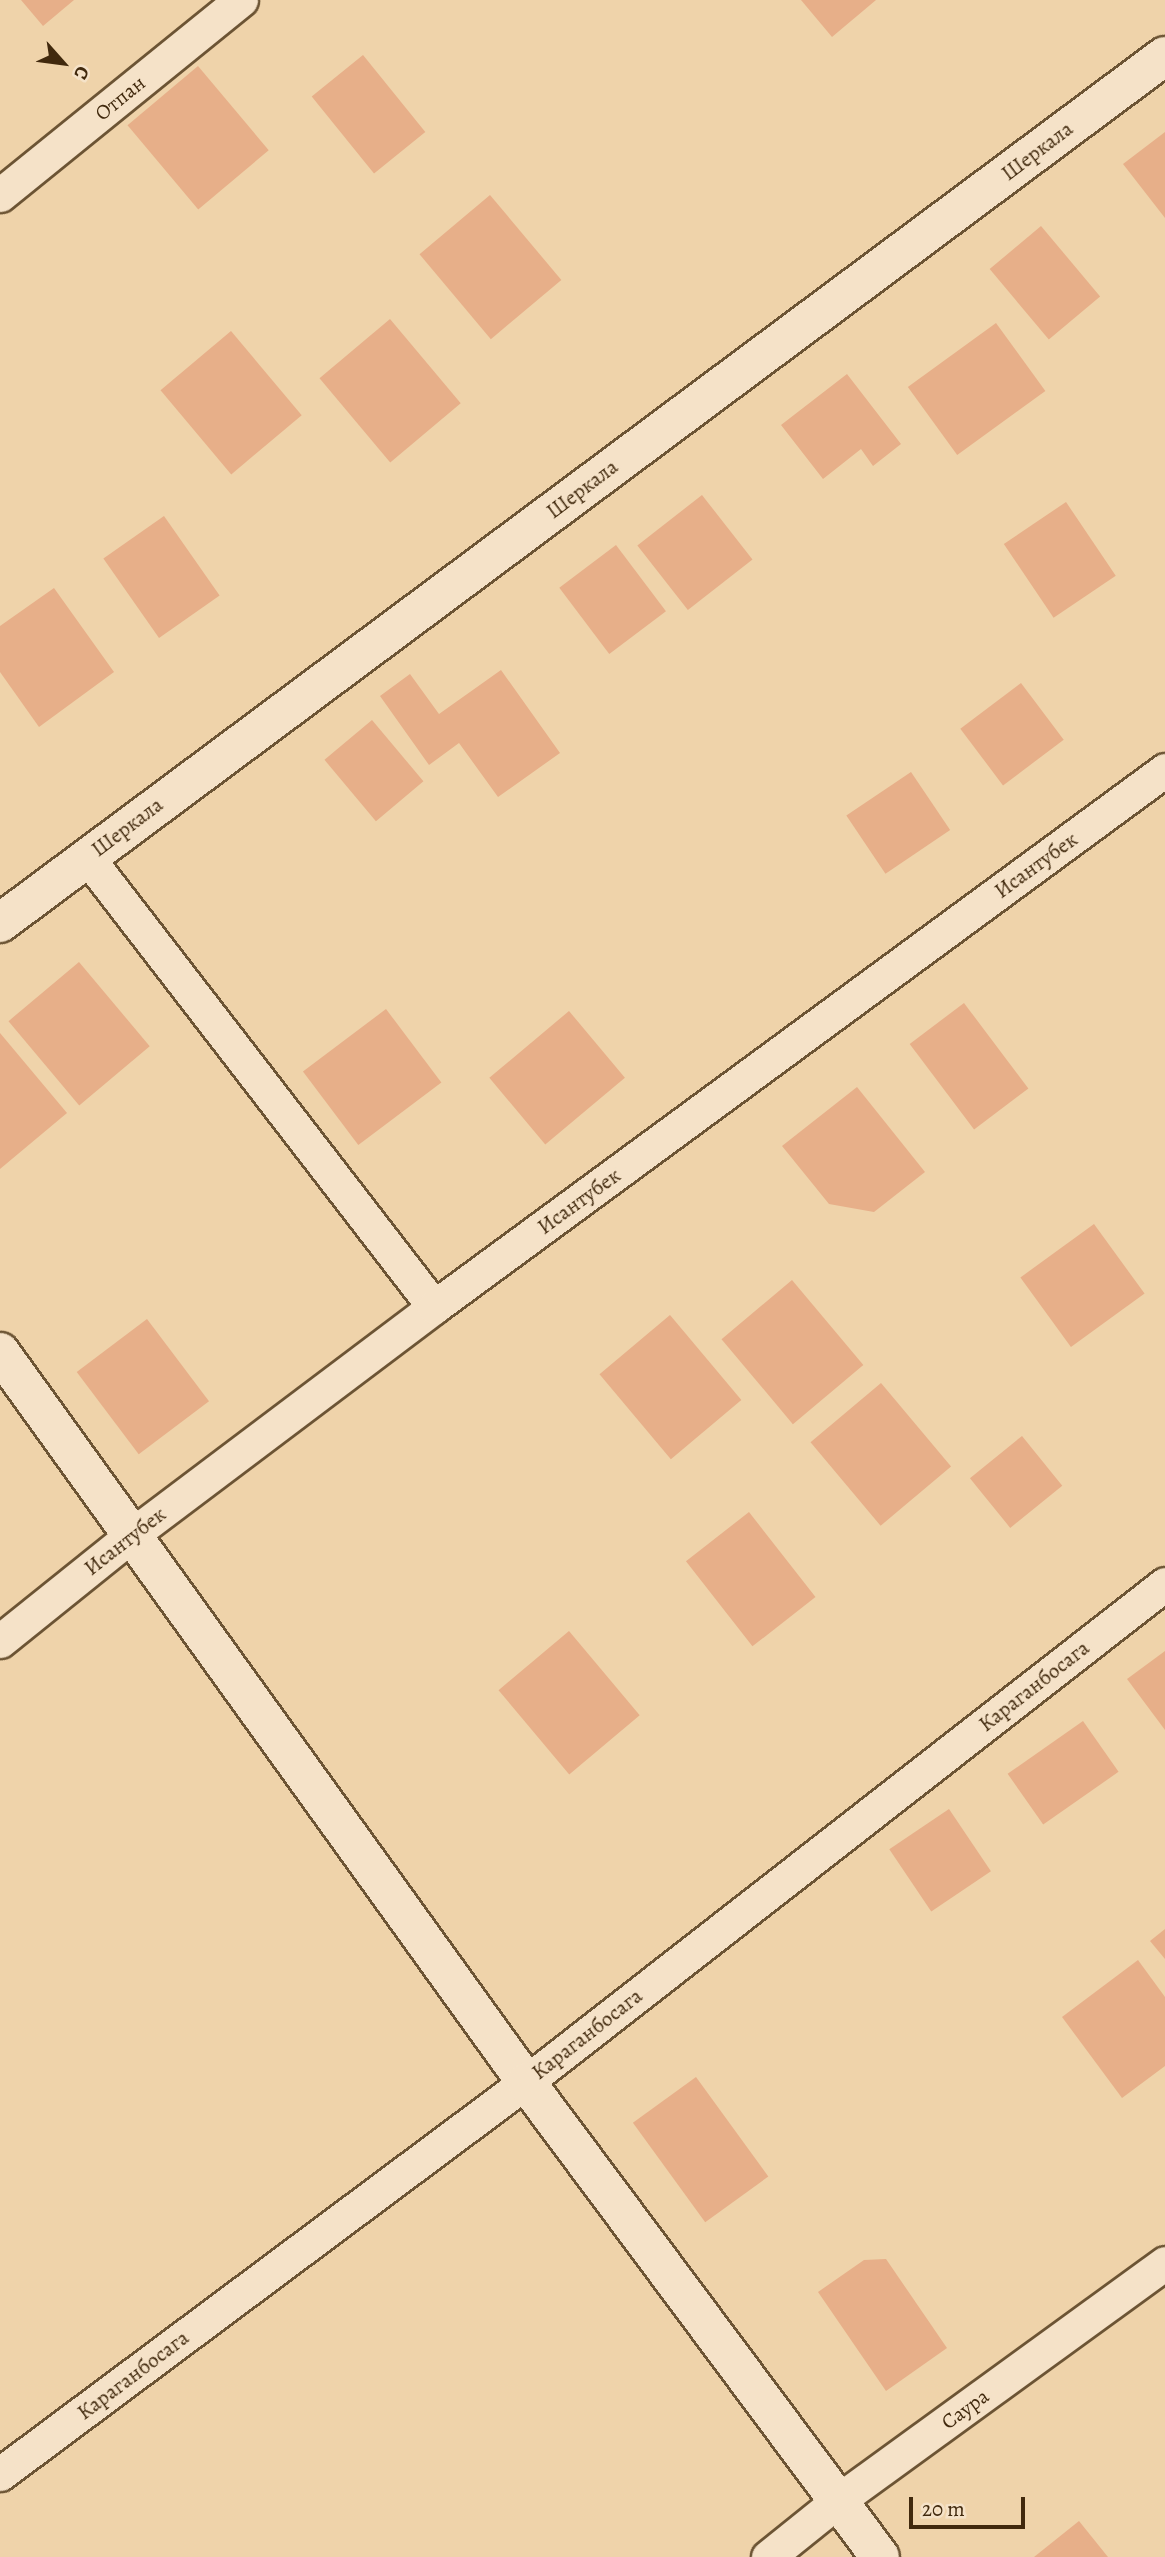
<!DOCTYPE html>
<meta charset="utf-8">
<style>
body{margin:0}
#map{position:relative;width:1165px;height:2557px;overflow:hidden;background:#efd3aa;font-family:Alegreya,serif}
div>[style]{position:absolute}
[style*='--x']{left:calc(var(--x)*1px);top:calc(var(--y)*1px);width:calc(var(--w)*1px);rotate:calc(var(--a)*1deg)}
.building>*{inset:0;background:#e7af89;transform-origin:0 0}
.roads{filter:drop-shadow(2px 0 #6c5434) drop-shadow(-2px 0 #6c5434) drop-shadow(0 2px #6c5434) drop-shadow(0 -2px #6c5434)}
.street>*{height:33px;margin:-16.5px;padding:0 16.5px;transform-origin:16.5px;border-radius:16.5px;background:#f5e2c8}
.secondary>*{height:38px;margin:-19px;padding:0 19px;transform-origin:19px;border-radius:19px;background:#f5e2c8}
span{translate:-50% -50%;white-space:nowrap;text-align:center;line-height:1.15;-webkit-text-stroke:5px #f5e2c8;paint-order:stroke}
.street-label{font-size:21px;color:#41290d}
.north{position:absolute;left:28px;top:28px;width:70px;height:70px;-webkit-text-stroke:5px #f5e2c8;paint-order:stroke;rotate:118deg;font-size:19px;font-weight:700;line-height:28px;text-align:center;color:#41290d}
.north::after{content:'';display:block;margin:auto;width:24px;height:32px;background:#41290d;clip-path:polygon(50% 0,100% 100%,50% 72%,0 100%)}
.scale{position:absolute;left:909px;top:2497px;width:116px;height:32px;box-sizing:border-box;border:4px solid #41290d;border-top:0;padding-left:9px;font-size:21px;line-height:24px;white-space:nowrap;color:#41290d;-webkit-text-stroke:5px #f5e2c8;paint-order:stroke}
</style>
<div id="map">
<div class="building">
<div style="clip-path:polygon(21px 0,74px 0,43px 26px)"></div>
<div style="clip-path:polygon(801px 0,876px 0,832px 37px)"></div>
<div style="left:363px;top:55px;width:99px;height:66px;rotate:51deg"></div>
<div style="left:198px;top:66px;width:110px;height:92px;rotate:50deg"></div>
<div style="clip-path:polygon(1165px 132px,1165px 218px,1123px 164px)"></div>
<div style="left:490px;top:195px;width:111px;height:92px;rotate:50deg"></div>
<div style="left:1041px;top:226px;width:92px;height:67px;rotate:50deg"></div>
<div style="left:390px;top:319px;width:110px;height:92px;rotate:50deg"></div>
<div style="left:996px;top:323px;width:84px;height:109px;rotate:54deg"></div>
<div style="left:231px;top:331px;width:110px;height:92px;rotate:50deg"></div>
<div style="clip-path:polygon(847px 374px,901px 444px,873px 466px,861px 449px,823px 479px,781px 425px)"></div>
<div style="left:702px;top:495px;width:82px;height:82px;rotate:52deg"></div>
<div style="left:1066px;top:502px;width:89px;height:75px;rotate:56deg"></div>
<div style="left:164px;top:516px;width:97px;height:74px;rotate:55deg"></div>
<div style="left:616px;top:545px;width:83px;height:71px;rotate:53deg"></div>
<div style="clip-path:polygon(54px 588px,114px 672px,39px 727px,0 672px,0 626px)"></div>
<div style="clip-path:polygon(501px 670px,560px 753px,498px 797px,459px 743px,429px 765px,380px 696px,410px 674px,439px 714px)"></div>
<div style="left:1021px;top:683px;width:71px;height:76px;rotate:53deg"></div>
<div style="left:372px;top:720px;width:80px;height:62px;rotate:50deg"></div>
<div style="left:911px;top:772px;width:70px;height:78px;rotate:56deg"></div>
<div style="left:79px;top:962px;width:110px;height:92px;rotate:50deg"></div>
<div style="left:964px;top:1003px;width:107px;height:68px;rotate:53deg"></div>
<div style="left:386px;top:1009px;width:92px;height:104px;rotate:53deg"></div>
<div style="left:569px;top:1011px;width:87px;height:104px;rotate:50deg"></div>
<div style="clip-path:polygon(0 1033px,67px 1113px,0 1169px)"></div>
<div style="clip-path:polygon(857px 1087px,925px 1172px,874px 1212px,829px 1204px,782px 1146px)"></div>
<div style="left:1094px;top:1224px;width:86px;height:91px;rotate:54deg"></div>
<div style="left:792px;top:1280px;width:111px;height:92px;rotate:50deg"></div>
<div style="left:670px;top:1315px;width:111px;height:92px;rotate:50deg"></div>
<div style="left:147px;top:1319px;width:103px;height:88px;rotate:53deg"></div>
<div style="left:881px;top:1383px;width:109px;height:92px;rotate:50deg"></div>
<div style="left:1022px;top:1436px;width:64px;height:67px;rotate:51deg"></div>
<div style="left:749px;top:1512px;width:108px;height:80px;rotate:52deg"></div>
<div style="left:569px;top:1631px;width:110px;height:92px;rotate:50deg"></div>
<div style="clip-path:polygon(1165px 1651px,1165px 1730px,1127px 1679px)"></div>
<div style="left:1083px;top:1721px;width:62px;height:92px;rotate:55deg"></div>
<div style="left:949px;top:1809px;width:75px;height:72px;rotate:56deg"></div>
<div style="clip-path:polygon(1165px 1929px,1165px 1959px,1150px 1941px)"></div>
<div style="clip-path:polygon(1138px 1960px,1165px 1997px,1165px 2066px,1122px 2098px,1062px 2017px)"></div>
<div style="left:696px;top:2077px;width:123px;height:78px;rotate:54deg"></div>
<div style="clip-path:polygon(886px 2259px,947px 2348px,886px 2391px,818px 2292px,864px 2260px)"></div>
<div style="clip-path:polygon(1079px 2521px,1108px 2557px,1034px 2557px)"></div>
</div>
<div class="roads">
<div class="street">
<div style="--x:0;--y:195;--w:310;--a:-39"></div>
<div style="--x:87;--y:857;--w:568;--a:52.36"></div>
<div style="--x:0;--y:1641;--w:171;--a:-38.8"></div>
<div style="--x:133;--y:1534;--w:377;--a:-37"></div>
<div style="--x:434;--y:1307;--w:907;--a:-36.3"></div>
<div style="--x:0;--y:2474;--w:656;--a:-36.7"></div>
<div style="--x:526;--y:2082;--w:810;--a:-37.93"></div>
<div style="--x:768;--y:2557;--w:91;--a:-38.8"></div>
<div style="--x:839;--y:2500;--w:403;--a:-36"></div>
</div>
<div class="secondary">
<div style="--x:0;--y:923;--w:1452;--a:-36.66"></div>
<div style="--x:0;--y:1352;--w:900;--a:54.23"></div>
<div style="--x:526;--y:2082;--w:592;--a:53.3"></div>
</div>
</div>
<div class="street-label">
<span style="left:120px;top:98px;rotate:-39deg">Отпан</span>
<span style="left:1037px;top:151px;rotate:-37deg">Шеркала</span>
<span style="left:582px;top:489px;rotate:-37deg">Шеркала</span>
<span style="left:127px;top:827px;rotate:-37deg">Шеркала</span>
<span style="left:1036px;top:865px;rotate:-36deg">Исантубек</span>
<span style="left:579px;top:1201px;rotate:-36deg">Исантубек</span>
<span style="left:125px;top:1541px;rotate:-38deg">Исантубек</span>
<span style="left:1034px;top:1686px;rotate:-38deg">Караганбосага</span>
<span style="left:587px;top:2034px;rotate:-38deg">Караганбосага</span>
<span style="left:133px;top:2375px;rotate:-37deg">Караганбосага</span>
<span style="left:965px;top:2409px;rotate:-36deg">Саура</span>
</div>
<div class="north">С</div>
<div class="scale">20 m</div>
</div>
